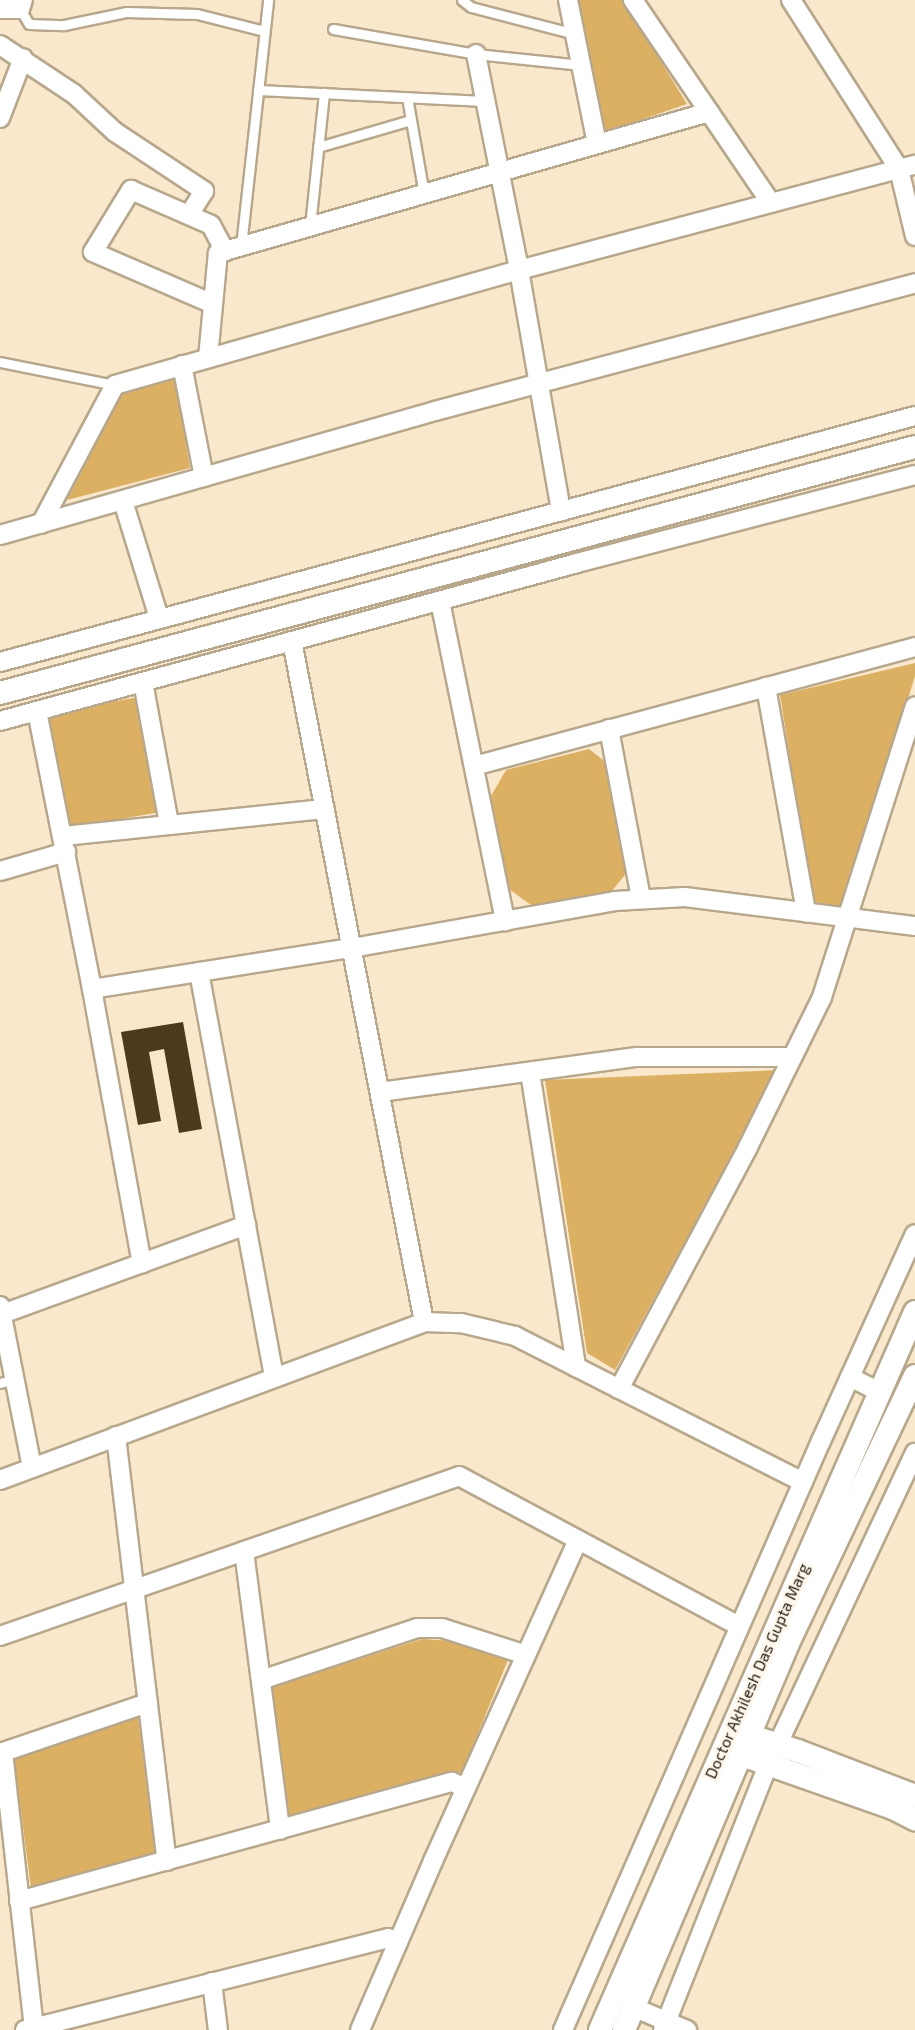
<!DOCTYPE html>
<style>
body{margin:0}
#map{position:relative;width:915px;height:2030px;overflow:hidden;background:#fae8cc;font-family:"Exo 2",sans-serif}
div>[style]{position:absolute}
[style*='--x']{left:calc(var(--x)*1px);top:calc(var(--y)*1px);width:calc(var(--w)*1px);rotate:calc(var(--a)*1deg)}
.green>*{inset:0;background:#dcb062;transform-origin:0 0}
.building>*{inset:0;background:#4b3a1b}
.roads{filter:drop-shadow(2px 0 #b7a78c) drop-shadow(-2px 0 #b7a78c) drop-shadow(0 2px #b7a78c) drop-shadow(0 -2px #b7a78c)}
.service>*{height:9px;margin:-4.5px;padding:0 4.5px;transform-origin:4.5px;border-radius:4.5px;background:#fff}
.minor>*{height:18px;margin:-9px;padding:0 9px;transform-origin:9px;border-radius:9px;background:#fff}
.tertiary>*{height:22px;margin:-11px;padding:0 11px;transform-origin:11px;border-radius:11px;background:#fff}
span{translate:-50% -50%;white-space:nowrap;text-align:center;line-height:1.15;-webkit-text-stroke:6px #fef7ec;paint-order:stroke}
.street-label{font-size:16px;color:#231d13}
</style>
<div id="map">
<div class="green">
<div style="clip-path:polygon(578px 0,623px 0,687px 104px,605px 132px)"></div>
<div style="clip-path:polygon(175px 377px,190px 468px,67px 500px,123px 392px)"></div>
<div style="clip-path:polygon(915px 663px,915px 676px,844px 906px,813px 902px,780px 695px)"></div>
<div style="left:139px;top:697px;width:117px;height:93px;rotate:80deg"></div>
<div style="clip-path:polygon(589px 749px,607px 763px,628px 871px,612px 891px,531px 905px,509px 889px,491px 796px,506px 770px)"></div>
<div style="clip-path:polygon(779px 1070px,615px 1370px,587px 1353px,545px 1080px)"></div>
<div style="clip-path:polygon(422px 1639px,455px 1641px,508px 1660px,462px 1772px,445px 1774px,286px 1818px,270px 1688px)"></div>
<div style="clip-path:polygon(138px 1717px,156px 1854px,31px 1888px,14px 1758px)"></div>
</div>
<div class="building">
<div style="clip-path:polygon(183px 1022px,202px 1129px,179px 1133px,164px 1049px,149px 1052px,161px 1121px,138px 1125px,121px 1032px)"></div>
</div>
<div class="roads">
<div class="service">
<div style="--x:462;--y:0;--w:11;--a:38"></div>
<div style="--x:471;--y:7;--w:107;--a:14.6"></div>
<div style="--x:20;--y:9;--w:17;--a:59"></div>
<div style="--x:29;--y:24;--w:35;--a:2"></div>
<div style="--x:64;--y:25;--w:63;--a:-11.8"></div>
<div style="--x:126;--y:12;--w:71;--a:1.6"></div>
<div style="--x:197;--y:14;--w:69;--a:14.2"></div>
<div style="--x:333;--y:29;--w:145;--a:9.9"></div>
<div style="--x:476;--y:54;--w:106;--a:6"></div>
<div style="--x:258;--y:90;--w:227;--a:2.8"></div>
<div style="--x:407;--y:97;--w:98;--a:80.1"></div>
<div style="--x:318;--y:147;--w:97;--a:-16.2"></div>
<div style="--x:310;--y:226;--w:134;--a:-84"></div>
<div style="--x:241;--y:246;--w:247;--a:-83.7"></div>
<div style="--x:0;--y:362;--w:117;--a:11.3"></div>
<div style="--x:0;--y:1383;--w:16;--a:-15"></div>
</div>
<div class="minor">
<div style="--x:568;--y:0;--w:147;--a:78.6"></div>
<div style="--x:633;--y:0;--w:245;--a:55.8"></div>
<div style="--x:791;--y:0;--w:201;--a:57.4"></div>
<div style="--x:899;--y:169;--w:69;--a:76.6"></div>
<div style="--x:0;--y:9;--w:20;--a:0"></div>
<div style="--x:20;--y:9;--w:9;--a:-72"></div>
<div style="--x:0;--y:45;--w:89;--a:33.5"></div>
<div style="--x:74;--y:94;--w:56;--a:42.8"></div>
<div style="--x:115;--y:132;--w:107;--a:33.5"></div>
<div style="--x:204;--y:191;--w:28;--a:122"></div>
<div style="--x:476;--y:54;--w:220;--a:78.7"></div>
<div style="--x:519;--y:270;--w:245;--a:80.1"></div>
<div style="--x:0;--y:118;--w:64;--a:-69"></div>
<div style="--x:213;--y:304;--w:131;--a:-156.6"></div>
<div style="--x:93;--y:252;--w:73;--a:-58.5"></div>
<div style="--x:131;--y:190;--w:87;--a:23.6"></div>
<div style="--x:211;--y:225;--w:30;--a:62"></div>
<div style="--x:208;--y:358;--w:105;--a:-84.6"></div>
<div style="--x:218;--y:253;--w:511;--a:-16.02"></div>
<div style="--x:182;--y:365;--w:114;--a:78.9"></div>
<div style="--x:123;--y:501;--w:122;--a:72.9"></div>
<div style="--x:41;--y:524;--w:157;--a:-62"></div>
<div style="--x:115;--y:385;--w:420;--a:-15.9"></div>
<div style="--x:519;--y:270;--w:410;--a:-14.9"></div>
<div style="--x:0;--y:535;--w:452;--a:-15.9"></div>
<div style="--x:435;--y:411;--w:497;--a:-14.9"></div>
<div style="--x:440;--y:601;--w:327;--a:78.5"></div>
<div style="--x:292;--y:641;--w:694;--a:79.03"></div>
<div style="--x:0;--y:662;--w:947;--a:-15.05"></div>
<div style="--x:143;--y:682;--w:144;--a:79.6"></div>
<div style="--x:766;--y:687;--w:229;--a:79.9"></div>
<div style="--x:37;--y:711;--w:283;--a:78.8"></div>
<div style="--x:92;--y:989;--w:279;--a:79.7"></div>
<div style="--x:0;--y:721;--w:598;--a:-15.31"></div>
<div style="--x:577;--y:563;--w:349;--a:-14.6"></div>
<div style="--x:609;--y:729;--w:173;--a:79.3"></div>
<div style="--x:474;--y:766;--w:457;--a:-15.1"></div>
<div style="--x:63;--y:836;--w:263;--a:-5.9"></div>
<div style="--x:0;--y:871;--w:69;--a:-16.1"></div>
<div style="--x:199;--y:972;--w:412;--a:79.5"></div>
<div style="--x:92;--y:989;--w:263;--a:-9"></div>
<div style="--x:352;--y:948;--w:267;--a:-10.1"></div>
<div style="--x:615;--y:901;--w:70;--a:-3.3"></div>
<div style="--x:685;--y:897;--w:232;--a:7.2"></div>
<div style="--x:530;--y:1072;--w:299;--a:81.1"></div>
<div style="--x:380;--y:1092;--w:259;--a:-7.8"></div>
<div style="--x:637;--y:1057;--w:155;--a:0"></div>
<div style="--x:0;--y:1306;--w:165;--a:78.8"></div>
<div style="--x:2;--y:1314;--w:260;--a:-20"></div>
<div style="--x:850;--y:1377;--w:33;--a:27"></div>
<div style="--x:619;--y:1389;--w:274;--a:-61.9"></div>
<div style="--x:748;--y:1147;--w:167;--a:-63.7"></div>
<div style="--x:822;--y:997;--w:305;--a:-72.3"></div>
<div style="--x:116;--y:1436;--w:428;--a:83.2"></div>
<div style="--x:0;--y:1480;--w:452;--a:-20.4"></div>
<div style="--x:424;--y:1322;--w:37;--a:2"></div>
<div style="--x:461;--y:1323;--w:56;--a:13.5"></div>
<div style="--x:515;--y:1336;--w:323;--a:26.9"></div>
<div style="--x:244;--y:1551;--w:281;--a:82.6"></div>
<div style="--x:0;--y:1636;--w:486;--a:-19.2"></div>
<div style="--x:459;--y:1476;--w:318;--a:28.2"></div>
<div style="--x:261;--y:1680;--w:164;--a:-18.4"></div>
<div style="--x:417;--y:1628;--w:25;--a:0"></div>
<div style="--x:442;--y:1628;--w:88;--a:17.8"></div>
<div style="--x:3;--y:1752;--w:278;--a:83.6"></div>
<div style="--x:0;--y:1753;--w:156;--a:-18.7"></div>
<div style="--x:19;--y:1901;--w:449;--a:-15.4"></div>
<div style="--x:452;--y:1782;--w:15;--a:23"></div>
<div style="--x:212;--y:1982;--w:48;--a:82.9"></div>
<div style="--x:633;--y:2007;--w:59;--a:23.1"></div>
<div style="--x:25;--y:2030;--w:374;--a:-14.2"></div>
<div style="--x:388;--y:1938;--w:11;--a:22"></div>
<div style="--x:360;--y:2030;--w:184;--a:-66.6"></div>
<div style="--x:433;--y:1861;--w:352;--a:-65.7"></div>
<div style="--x:563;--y:2030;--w:643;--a:-66.35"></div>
<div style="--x:821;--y:1441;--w:227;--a:-65.6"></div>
<div style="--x:663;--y:2030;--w:285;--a:-68.4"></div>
<div style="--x:768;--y:1765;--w:345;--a:-64.8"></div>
</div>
<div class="tertiary">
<div style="--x:0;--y:693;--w:947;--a:-15.05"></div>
<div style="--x:735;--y:1731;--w:66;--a:17.6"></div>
<div style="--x:798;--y:1751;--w:125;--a:21"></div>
<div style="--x:728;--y:1750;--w:175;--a:19.4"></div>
<div style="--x:893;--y:1808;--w:25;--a:27"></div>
<div style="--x:600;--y:2030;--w:784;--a:-66.31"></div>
<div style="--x:624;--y:2030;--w:425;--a:-67"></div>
<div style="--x:790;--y:1639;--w:291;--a:-64.6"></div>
</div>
</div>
<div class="street-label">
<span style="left:757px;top:1671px;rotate:-66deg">Doctor Akhilesh Das Gupta Marg</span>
</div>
</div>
